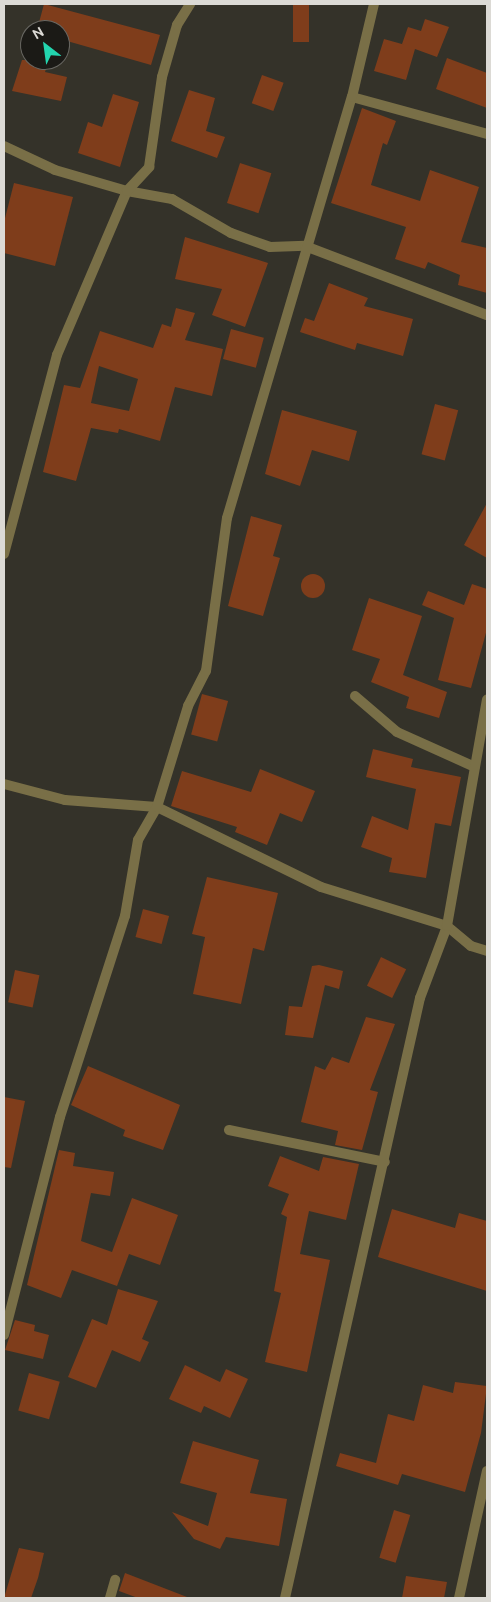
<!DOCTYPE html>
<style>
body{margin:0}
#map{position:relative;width:491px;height:1602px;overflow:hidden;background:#343229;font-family:Ubuntu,sans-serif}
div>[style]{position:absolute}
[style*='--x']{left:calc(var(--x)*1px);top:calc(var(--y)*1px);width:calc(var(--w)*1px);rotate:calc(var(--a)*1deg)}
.building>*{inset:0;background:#7f3d1b;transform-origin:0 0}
.round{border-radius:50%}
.street>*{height:10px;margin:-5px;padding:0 5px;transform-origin:5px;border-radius:5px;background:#796f47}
span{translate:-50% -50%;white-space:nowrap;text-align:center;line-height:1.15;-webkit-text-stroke:4px #1b1a16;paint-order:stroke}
.frame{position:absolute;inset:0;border:5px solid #dcdad5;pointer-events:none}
.north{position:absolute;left:20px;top:20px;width:50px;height:50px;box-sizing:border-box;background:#1b1a16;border:1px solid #686762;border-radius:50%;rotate:330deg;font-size:14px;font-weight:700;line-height:20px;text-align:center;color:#dcdad5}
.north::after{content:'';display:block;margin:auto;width:18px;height:22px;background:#23d5af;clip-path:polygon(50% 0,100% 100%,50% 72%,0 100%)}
</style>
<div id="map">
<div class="building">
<div style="clip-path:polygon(44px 4px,160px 35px,151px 65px,60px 39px,60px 30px,37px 30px)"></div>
<div style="left:293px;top:4px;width:16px;height:38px"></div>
<div style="clip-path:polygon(425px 19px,449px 27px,437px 57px,415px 49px,406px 80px,374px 71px,384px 39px,409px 46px,402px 44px,408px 27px,421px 31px)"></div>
<div style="clip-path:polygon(447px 58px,487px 73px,487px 108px,436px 89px)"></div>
<div style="clip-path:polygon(22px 60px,49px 60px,45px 72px,67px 77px,61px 101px,12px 91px)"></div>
<div style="left:262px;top:75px;width:23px;height:30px;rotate:20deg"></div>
<div style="clip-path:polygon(189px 90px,215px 98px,206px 131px,225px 137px,217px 158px,171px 141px)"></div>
<div style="clip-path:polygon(113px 94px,139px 102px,120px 167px,78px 153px,88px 122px,102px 127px)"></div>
<div style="clip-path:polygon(362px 108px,396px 121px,387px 145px,383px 143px,371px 185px,420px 201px,430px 170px,479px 187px,461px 242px,487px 248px,487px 293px,458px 285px,460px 275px,428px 262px,425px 269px,395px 259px,406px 227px,331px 203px)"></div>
<div style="left:240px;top:163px;width:33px;height:42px;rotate:18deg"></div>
<div style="clip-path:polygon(14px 183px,73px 197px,55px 266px,4px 253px,4px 222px)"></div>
<div style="clip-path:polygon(185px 237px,268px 263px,245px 327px,212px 315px,222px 289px,175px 279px)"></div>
<div style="clip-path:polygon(329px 283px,368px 298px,364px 306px,413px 319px,403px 356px,357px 343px,355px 350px,300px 332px,305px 318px,314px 321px)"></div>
<div style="clip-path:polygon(evenodd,176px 308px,195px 313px,185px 340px,223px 349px,212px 396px,175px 387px,160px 441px,119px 429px,118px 433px,91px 428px,76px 481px,43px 472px,64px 385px,80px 388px,100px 331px,153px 348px,162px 324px,171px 327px,176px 308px,99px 366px,138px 379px,129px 411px,91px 403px,99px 366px)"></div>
<div style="left:231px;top:329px;width:34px;height:31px;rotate:15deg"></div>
<div style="left:435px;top:404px;width:24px;height:52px;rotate:15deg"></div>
<div style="clip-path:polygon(282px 410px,357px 431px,349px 461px,312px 450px,300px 486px,265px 474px)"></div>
<div style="clip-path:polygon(487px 503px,487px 558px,464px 545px)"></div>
<div style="clip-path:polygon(251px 516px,282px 525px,273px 556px,280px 558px,263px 616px,228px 606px)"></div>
<div class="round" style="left:301px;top:574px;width:24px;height:24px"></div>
<div style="clip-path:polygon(472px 584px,487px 589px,487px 629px,471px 688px,438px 680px,454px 618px,422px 605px,428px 591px,464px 605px)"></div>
<div style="clip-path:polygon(369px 598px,422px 616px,403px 675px,447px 692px,439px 718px,406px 708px,409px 697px,371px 682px,380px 659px,352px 650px)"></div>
<div style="left:202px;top:694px;width:27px;height:42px;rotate:15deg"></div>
<div style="clip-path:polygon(373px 749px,413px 759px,411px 767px,461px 777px,451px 826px,435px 823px,426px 878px,389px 872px,392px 858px,361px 847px,372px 816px,408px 830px,416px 789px,366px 777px)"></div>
<div style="clip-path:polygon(260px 769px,315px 791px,302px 822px,280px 813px,267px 845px,235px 832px,237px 827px,171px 806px,182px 771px,251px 792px)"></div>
<div style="clip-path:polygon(207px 877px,278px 893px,264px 951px,253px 948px,241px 1004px,193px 994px,205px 937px,192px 934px)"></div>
<div style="left:143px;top:909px;width:27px;height:29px;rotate:15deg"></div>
<div style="left:381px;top:957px;width:28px;height:32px;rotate:26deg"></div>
<div style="clip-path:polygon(319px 965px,343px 971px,339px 989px,325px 985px,313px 1038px,285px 1035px,289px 1006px,302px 1007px,312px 966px)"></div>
<div style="left:15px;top:970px;width:25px;height:33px;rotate:12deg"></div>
<div style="clip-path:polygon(366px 1017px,395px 1024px,370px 1090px,378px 1092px,362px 1150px,335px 1145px,338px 1131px,301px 1122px,315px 1066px,325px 1070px,332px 1057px,349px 1063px)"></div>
<div style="clip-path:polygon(88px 1066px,180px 1105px,163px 1150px,123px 1136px,125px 1130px,71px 1105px)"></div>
<div style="clip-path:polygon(4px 1097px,25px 1101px,11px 1168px,4px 1167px)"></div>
<div style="clip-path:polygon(59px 1150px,75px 1153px,73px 1166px,114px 1172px,110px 1196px,91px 1193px,81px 1241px,112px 1252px,132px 1198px,178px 1215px,160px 1265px,129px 1254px,117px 1286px,72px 1270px,61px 1298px,27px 1285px)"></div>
<div style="clip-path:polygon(280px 1156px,319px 1171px,323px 1157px,359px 1164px,346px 1220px,309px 1211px,300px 1254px,330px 1260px,307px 1372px,265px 1362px,281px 1293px,274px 1291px,287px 1217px,281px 1214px,289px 1194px,268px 1186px)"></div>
<div style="clip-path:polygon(392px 1209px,455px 1228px,459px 1213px,487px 1221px,487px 1291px,378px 1257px)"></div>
<div style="clip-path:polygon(118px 1289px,158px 1301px,142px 1339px,149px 1342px,140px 1362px,112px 1350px,96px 1388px,68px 1377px,92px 1319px,107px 1325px)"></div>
<div style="clip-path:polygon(15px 1320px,35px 1325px,34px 1331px,49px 1335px,43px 1359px,5px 1350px)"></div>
<div style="clip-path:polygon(185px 1365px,220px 1382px,226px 1369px,248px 1379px,230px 1418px,204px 1406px,201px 1413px,169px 1399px)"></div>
<div style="left:29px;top:1373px;width:32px;height:39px;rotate:16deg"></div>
<div style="clip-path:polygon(455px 1382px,487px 1386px,481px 1433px,465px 1492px,402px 1474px,398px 1485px,336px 1466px,340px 1453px,376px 1463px,388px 1414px,414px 1421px,423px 1385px,453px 1393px)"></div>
<div style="clip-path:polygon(193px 1441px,259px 1460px,250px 1493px,287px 1499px,279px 1546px,226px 1537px,220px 1549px,194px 1539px,172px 1512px,208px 1526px,217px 1493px,180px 1483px)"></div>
<div style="left:394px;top:1510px;width:17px;height:50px;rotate:17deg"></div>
<div style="clip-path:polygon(19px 1548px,44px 1553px,38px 1578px,31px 1598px,4px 1598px)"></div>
<div style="clip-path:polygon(125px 1573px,187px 1597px,187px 1598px,138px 1598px,119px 1591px)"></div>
<div style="clip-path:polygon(406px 1576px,447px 1582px,444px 1598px,402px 1598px)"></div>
</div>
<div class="street">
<div style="--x:352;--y:97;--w:140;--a:15.3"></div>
<div style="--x:4;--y:146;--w:56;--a:25.2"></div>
<div style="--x:55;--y:170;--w:75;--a:16.3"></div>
<div style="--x:127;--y:191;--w:46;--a:10.1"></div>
<div style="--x:172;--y:199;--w:68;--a:30"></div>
<div style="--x:231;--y:233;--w:41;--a:19.7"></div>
<div style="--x:270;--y:247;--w:35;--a:-2"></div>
<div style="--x:305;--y:246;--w:195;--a:20.8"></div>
<div style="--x:4;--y:554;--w:206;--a:-75.1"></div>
<div style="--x:57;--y:355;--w:178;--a:-66.9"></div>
<div style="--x:127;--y:191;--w:33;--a:-47"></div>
<div style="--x:149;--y:167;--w:91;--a:-81.8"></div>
<div style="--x:162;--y:77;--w:54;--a:-73.9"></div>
<div style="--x:177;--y:25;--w:25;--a:-58"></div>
<div style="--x:355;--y:696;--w:55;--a:40.6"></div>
<div style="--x:397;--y:732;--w:85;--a:24.2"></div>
<div style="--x:4;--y:784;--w:63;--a:14.7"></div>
<div style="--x:65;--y:800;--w:92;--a:4.4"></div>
<div style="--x:157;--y:807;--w:182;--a:26"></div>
<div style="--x:321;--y:887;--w:132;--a:17.2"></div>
<div style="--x:447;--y:926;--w:31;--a:40"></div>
<div style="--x:471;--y:946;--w:17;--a:17"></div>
<div style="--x:229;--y:1130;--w:159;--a:11.6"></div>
<div style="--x:4;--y:1335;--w:225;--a:-75.6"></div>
<div style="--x:60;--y:1117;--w:211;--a:-72.1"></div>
<div style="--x:125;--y:916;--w:77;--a:-80.3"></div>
<div style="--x:138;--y:840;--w:38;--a:-60"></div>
<div style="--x:157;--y:807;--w:106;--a:-72.9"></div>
<div style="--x:188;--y:706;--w:39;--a:-63"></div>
<div style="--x:206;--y:671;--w:154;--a:-82.2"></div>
<div style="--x:227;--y:518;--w:439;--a:-73.5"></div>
<div style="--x:352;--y:97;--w:96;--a:-76.7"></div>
<div style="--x:110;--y:1598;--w:19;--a:-74"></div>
<div style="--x:285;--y:1598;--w:615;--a:-77.32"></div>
<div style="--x:420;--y:998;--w:77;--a:-69.4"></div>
<div style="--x:447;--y:926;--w:230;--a:-80"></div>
<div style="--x:459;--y:1598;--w:130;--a:-77.6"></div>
</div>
<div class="frame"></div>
<div class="north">N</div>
</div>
